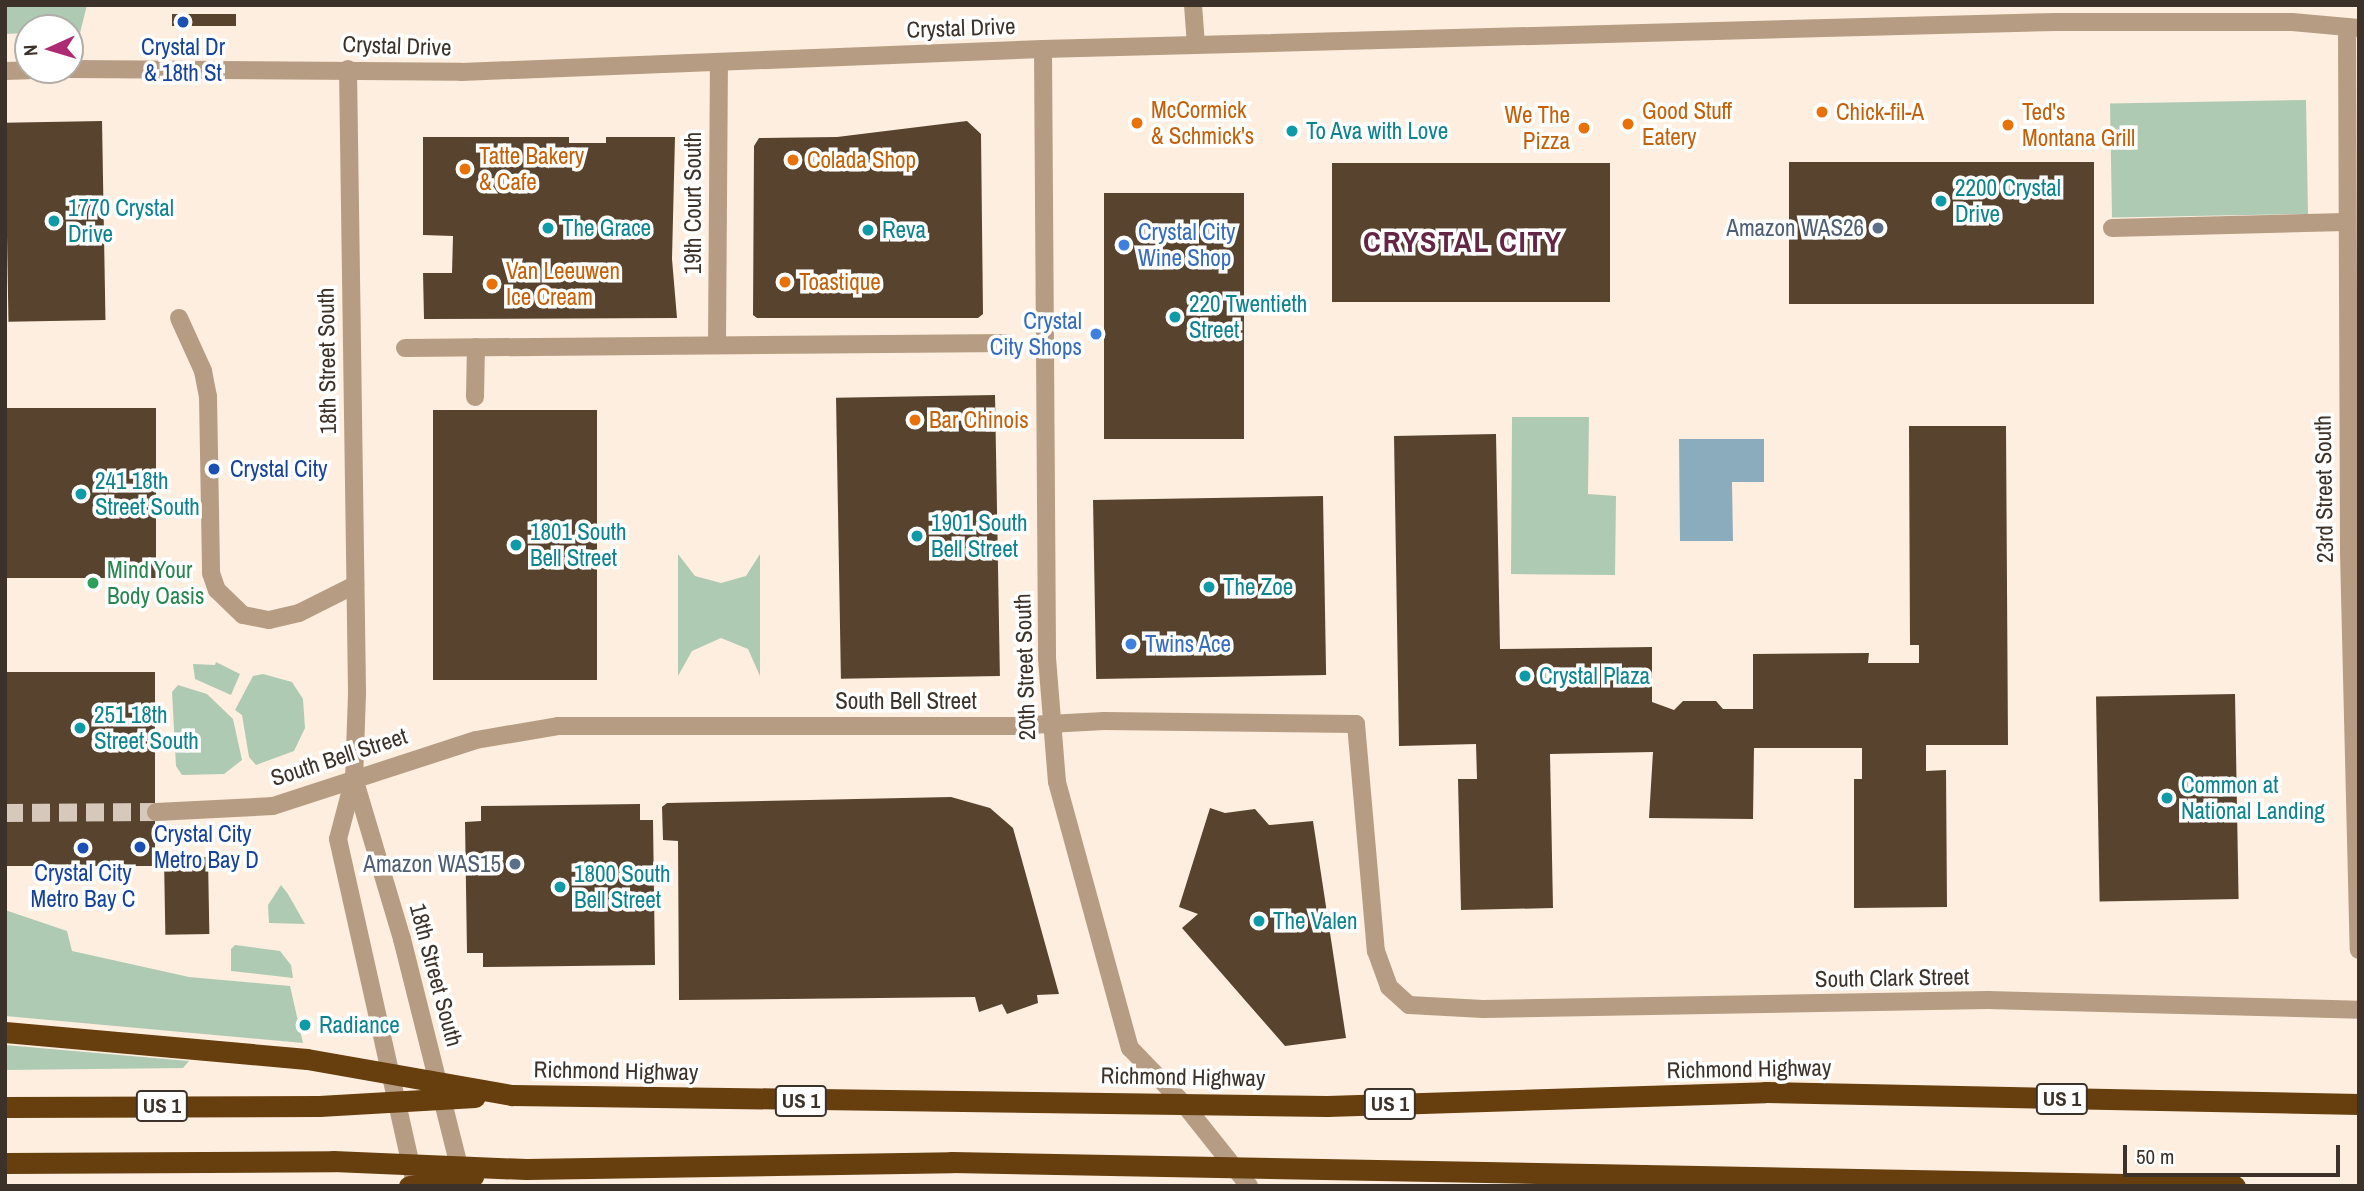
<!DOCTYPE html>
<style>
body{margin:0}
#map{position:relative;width:2364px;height:1191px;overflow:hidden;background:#fdeedf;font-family:"Archivo Narrow",sans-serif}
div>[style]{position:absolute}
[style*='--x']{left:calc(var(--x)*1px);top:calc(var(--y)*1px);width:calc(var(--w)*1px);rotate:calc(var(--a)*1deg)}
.green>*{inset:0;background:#afcab3;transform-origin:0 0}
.water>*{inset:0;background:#8bacbd}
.building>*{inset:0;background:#58432e;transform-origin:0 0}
.minor-tunnel>*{height:18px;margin-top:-9px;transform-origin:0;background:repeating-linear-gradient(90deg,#d6c8bb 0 18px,transparent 0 27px)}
.minor>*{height:18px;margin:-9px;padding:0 9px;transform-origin:9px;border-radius:9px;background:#b69c83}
.highway>*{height:21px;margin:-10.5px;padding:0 10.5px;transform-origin:10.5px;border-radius:10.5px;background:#673e0d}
.highway-bridge>*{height:21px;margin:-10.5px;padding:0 10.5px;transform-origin:10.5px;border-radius:10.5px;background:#673e0d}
.dots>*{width:19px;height:19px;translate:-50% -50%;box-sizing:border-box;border:4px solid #fff;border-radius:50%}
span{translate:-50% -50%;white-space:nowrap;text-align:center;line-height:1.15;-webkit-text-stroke:7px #fff;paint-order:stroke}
.shield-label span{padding:2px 5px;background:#fff;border:2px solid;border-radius:5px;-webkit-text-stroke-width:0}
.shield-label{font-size:21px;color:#3c3229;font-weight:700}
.street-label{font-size:23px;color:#3c3229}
.transit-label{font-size:23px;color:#164399}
.left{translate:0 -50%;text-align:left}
.food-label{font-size:23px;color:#c56008}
.right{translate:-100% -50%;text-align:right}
.culture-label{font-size:23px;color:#0d838f}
.service-label{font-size:23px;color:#4e5e75}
.shop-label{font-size:23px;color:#366cbe}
.leisure-label{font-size:23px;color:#27864d}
.district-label{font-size:30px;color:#652545;font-weight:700;letter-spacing:2px}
.frame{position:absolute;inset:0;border:7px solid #3c3229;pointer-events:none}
.north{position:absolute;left:14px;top:14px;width:70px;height:70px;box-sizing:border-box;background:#fff;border:2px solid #b1ada9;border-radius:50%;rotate:266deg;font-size:19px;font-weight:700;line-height:28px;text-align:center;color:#3c3229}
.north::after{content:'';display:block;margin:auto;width:24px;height:32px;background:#ae2b74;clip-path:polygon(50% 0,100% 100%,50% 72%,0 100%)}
.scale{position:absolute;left:2123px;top:1145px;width:217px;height:32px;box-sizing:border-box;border:4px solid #3c3229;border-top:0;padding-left:9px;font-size:21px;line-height:24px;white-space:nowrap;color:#3c3229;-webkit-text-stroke:5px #fff;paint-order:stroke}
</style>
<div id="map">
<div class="green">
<div style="clip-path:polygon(5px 5px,87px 5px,80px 33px,70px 33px,70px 28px,28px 28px,28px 33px,5px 34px)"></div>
<div style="left:2306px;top:100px;width:114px;height:196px;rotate:89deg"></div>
<div style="clip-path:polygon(1512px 417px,1589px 417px,1588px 494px,1616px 496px,1615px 575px,1511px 574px)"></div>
<div style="clip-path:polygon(678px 554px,695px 576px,721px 583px,746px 576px,760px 554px,760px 676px,748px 649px,721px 638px,692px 651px,678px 676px)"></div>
<div style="clip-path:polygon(216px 662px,240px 674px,231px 695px,195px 679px,193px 664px,215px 665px)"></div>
<div style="clip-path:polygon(263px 674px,292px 682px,303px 699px,305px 728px,294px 751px,256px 765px,249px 757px,242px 715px,235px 710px,253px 676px)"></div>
<div style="clip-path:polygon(178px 685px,207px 694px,233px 719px,242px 760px,224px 774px,182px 775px,176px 766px,172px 692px)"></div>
<div style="clip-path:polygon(281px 885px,288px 894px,305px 924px,269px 923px,268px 905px)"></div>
<div style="clip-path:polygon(5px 910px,67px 931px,72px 951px,189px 977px,290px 986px,303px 1043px,5px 1016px)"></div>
<div style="clip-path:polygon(235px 945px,280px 951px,291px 965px,293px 978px,231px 971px,231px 949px)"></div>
<div style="clip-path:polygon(5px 1045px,189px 1061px,183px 1068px,5px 1070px)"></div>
</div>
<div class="water">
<div style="clip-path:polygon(1679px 439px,1764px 439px,1764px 482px,1732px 482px,1733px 541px,1680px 541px)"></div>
</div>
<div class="building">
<div style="left:236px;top:14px;width:12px;height:64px;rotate:90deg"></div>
<div style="left:102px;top:121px;width:199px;height:97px;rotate:89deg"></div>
<div style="clip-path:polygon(967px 121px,981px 134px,983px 314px,978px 318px,757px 318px,753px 315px,754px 146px,759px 138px,837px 137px)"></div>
<div style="clip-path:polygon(423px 137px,569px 137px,569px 143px,606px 143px,606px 137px,675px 137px,672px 259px,677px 318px,424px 319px,423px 273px,452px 273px,453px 236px,423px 235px)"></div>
<div style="left:1789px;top:162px;width:305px;height:142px"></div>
<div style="left:1610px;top:163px;width:139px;height:278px;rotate:90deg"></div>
<div style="left:1244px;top:193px;width:246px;height:140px;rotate:90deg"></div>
<div style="left:995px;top:395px;width:281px;height:159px;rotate:89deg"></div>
<div style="left:156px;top:408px;width:170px;height:151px;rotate:90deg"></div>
<div style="left:433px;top:410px;width:164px;height:270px"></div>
<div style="clip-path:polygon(1909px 426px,2006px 426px,2008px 745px,1926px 745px,1926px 771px,1946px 770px,1947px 907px,1854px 908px,1854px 779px,1862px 779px,1862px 748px,1754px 748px,1753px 819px,1649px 818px,1653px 752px,1550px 754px,1553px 908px,1461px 910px,1458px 779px,1477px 779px,1476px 744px,1399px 746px,1394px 436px,1496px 434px,1500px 649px,1652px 647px,1652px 702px,1674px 710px,1683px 701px,1716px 701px,1723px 709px,1753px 709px,1753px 654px,1869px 653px,1868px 663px,1919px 663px,1919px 645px,1910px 645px)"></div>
<div style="left:1323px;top:496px;width:179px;height:230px;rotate:89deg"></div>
<div style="left:155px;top:672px;width:194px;height:150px;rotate:90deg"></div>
<div style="left:2235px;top:694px;width:205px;height:139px;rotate:89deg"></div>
<div style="clip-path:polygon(951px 797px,990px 808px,1013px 828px,1059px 994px,1037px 995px,1038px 1003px,1007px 1014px,1002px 1004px,979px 1012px,975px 997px,679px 1000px,678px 841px,663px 840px,662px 807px,667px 803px)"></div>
<div style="clip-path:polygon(640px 804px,640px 820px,653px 820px,655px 965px,483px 967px,483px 953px,467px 953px,465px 822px,481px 821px,481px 806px)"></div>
<div style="clip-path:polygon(1210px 808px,1225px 813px,1255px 809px,1269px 825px,1313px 821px,1346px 1038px,1285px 1046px,1182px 928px,1198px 914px,1179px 907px)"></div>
<div style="left:208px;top:857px;width:77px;height:44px;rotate:89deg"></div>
</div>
<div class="minor-tunnel">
<div style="--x:5;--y:813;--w:151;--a:-0.4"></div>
</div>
<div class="minor">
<div style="--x:1193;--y:5;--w:40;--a:85.7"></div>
<div style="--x:2347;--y:27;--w:526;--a:89.78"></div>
<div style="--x:2349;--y:553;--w:397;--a:88.6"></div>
<div style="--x:1043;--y:49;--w:609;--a:89.62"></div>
<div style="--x:1047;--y:658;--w:124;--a:85.4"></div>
<div style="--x:1057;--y:782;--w:276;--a:74.7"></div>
<div style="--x:1130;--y:1048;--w:76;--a:46.1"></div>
<div style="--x:1183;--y:1103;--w:106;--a:51.5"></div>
<div style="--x:70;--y:69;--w:391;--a:0.4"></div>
<div style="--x:461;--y:72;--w:582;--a:-2.26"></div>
<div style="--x:1043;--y:49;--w:1013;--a:-1.53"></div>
<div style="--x:2056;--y:22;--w:236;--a:0"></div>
<div style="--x:2292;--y:22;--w:67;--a:5.1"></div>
<div style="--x:348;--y:69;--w:625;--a:89.17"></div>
<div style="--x:357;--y:694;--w:84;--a:92"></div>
<div style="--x:354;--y:778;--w:63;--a:104.7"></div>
<div style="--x:338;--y:839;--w:344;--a:77.4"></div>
<div style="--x:5;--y:71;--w:24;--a:-2"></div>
<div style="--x:2112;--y:228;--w:233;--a:-1.5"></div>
<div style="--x:179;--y:318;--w:58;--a:65.6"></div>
<div style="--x:203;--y:371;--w:25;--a:79"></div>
<div style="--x:208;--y:396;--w:177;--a:89"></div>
<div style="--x:211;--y:573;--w:18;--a:71"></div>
<div style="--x:217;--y:590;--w:36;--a:44"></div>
<div style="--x:243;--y:615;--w:26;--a:11"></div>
<div style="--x:269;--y:620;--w:31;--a:-13"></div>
<div style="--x:299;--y:613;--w:63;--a:-26.6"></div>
<div style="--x:717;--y:343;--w:281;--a:-89.6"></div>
<div style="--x:405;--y:348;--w:603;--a:-0.48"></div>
<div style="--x:475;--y:397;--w:50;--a:-88.9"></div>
<div style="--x:354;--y:778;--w:168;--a:73.4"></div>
<div style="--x:402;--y:939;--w:245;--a:75.9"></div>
<div style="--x:156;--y:812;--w:117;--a:-2.9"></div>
<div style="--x:273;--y:806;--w:213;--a:-18"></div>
<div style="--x:476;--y:740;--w:83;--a:-9.7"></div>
<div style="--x:558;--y:726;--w:455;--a:0"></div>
<div style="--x:1013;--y:726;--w:91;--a:-3.1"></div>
<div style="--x:1104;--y:721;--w:252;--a:0.7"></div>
<div style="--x:1356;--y:724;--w:228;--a:85"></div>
<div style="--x:1376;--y:951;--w:38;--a:70"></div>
<div style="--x:1389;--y:987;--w:27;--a:42"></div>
<div style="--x:1409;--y:1005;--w:74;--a:3.1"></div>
<div style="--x:1483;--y:1009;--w:505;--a:-1.02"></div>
<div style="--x:1988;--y:1000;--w:371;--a:1.5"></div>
</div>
<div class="highway">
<div style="--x:5;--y:1032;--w:303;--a:5.1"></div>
<div style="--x:512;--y:1095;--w:815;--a:0.77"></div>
<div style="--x:1327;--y:1106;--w:438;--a:-1.8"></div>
<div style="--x:1765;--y:1092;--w:594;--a:1.16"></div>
<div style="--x:5;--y:1107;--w:314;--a:-0.2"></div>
<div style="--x:5;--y:1163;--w:328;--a:-0.3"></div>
<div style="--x:526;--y:1169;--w:425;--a:-0.9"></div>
<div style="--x:951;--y:1162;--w:1284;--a:1.07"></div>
</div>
<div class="highway-bridge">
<div style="--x:307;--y:1059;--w:208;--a:10"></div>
<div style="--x:319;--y:1106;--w:156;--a:-3.3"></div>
<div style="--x:333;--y:1161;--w:193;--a:2.4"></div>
<div style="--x:409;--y:1186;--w:65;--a:-8.9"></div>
</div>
<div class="dots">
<div style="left:183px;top:22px;background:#1a4fb4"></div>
<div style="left:1822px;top:112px;background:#e8710a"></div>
<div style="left:1137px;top:123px;background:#e8710a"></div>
<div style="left:1628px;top:124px;background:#e8710a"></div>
<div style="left:2008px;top:125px;background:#e8710a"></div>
<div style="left:1584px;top:128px;background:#e8710a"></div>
<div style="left:1292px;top:131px;background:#0f9aa8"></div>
<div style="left:793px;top:160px;background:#e8710a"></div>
<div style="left:465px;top:169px;background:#e8710a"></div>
<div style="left:1941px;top:201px;background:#0f9aa8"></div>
<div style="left:54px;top:221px;background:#0f9aa8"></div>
<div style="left:548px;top:228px;background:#0f9aa8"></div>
<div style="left:1878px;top:228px;background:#5c6f8a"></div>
<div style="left:868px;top:230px;background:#0f9aa8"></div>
<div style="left:1124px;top:245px;background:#3f7fe0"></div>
<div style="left:785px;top:282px;background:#e8710a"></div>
<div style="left:492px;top:284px;background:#e8710a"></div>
<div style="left:1175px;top:317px;background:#0f9aa8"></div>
<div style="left:1096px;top:334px;background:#3f7fe0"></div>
<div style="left:915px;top:420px;background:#e8710a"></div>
<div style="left:214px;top:469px;background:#1a4fb4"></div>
<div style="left:81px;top:494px;background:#0f9aa8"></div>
<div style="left:917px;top:536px;background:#0f9aa8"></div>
<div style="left:516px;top:545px;background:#0f9aa8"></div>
<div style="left:93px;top:583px;background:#2e9e5b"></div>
<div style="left:1209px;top:587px;background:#0f9aa8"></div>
<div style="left:1131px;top:644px;background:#3f7fe0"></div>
<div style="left:1525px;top:676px;background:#0f9aa8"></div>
<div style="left:80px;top:728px;background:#0f9aa8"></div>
<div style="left:2167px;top:798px;background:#0f9aa8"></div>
<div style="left:140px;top:847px;background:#1a4fb4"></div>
<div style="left:83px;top:848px;background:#1a4fb4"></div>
<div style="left:515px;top:864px;background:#5c6f8a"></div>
<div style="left:560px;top:887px;background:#0f9aa8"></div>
<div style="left:1259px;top:921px;background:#0f9aa8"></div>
<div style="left:305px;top:1025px;background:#0f9aa8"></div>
</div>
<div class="shield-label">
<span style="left:2062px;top:1099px">US 1</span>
<span style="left:801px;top:1101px">US 1</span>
<span style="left:1390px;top:1104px">US 1</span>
<span style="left:162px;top:1106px">US 1</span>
</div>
<div class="street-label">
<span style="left:961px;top:28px;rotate:-2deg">Crystal Drive</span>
<span style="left:397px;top:46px;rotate:2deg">Crystal Drive</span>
<span style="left:693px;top:203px;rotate:-90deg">19th Court South</span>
<span style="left:327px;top:361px;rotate:-91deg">18th Street South</span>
<span style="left:2324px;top:489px;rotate:-91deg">23rd Street South</span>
<span style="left:1025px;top:667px;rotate:-92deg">20th Street South</span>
<span style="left:906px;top:701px">South Bell Street</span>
<span style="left:339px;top:757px;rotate:-18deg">South Bell Street</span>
<span style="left:436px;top:975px;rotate:75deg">18th Street South</span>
<span style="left:1892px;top:978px;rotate:-1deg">South Clark Street</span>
<span style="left:1749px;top:1069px;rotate:-1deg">Richmond Highway</span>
<span style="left:616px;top:1071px;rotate:1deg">Richmond Highway</span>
<span style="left:1183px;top:1077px;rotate:1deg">Richmond Highway</span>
</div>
<div class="transit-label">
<span style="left:183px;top:60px">Crystal Dr<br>&amp; 18th St</span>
<span class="left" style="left:230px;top:469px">Crystal City</span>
<span class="left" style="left:154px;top:847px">Crystal City<br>Metro Bay D</span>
<span style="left:83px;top:886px">Crystal City<br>Metro Bay C</span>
</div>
<div class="food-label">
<span class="left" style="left:1151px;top:123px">McCormick<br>&amp; Schmick's</span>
<span class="left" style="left:1642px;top:124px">Good Stuff<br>Eatery</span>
<span class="left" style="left:1836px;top:112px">Chick-fil-A</span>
<span class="left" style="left:2022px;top:125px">Ted's<br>Montana Grill</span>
<span class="right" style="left:1570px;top:128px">We The<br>Pizza</span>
<span class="left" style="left:479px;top:169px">Tatte Bakery<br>&amp; Cafe</span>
<span class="left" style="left:807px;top:160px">Colada Shop</span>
<span class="left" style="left:506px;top:284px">Van Leeuwen<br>Ice Cream</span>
<span class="left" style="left:799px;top:282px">Toastique</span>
<span class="left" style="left:929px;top:420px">Bar Chinois</span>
</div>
<div class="culture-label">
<span class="left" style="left:1306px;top:131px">To Ava with Love</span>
<span class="left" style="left:1955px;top:201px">2200 Crystal<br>Drive</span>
<span class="left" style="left:68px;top:221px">1770 Crystal<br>Drive</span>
<span class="left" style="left:562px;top:228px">The Grace</span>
<span class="left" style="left:882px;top:230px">Reva</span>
<span class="left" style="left:1189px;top:317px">220 Twentieth<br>Street</span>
<span class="left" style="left:95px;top:494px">241 18th<br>Street South</span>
<span class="left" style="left:931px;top:536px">1901 South<br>Bell Street</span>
<span class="left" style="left:530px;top:545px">1801 South<br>Bell Street</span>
<span class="left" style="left:1223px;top:587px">The Zoe</span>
<span class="left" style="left:1539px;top:676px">Crystal Plaza</span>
<span class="left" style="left:94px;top:728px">251 18th<br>Street South</span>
<span class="left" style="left:2181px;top:798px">Common at<br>National Landing</span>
<span class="left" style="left:574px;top:887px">1800 South<br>Bell Street</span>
<span class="left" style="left:1273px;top:921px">The Valen</span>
<span class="left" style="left:319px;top:1025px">Radiance</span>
</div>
<div class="service-label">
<span class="right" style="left:1864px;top:228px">Amazon WAS26</span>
<span class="right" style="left:501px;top:864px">Amazon WAS15</span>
</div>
<div class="shop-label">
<span class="left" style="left:1138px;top:245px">Crystal City<br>Wine Shop</span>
<span class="right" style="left:1082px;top:334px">Crystal<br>City Shops</span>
<span class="left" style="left:1145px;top:644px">Twins Ace</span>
</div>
<div class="leisure-label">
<span class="left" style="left:107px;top:583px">Mind Your<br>Body Oasis</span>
</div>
<div class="district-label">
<span style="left:1463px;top:241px">CRYSTAL CITY</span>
</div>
<div class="frame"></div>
<div class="north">N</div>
<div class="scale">50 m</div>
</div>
